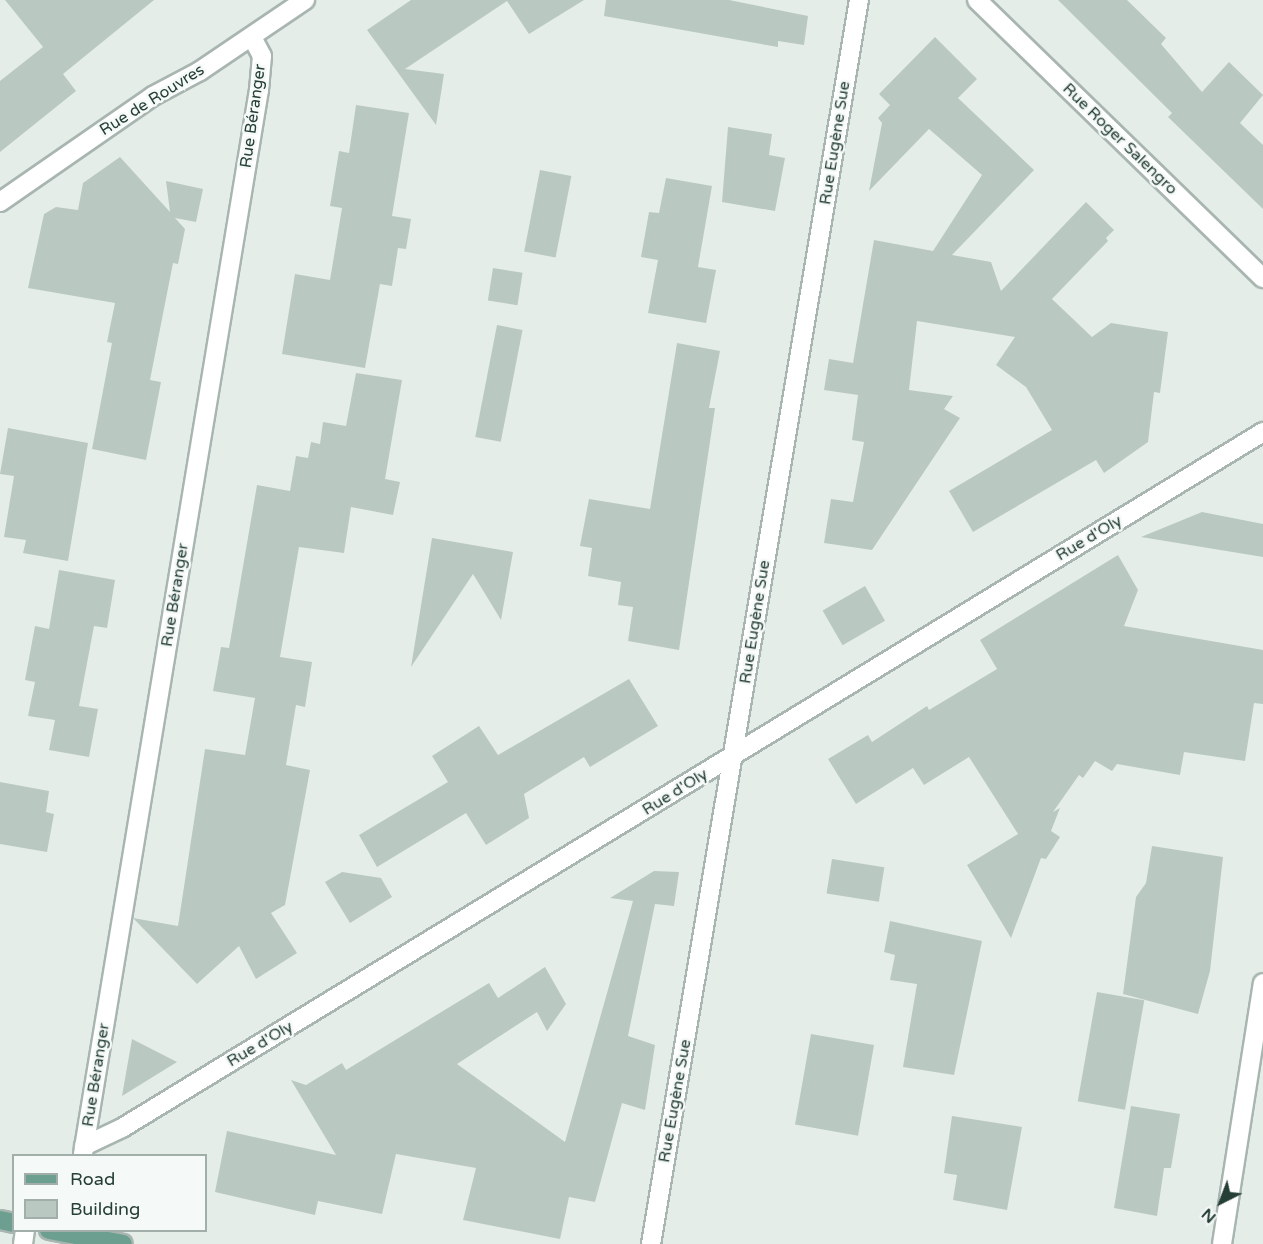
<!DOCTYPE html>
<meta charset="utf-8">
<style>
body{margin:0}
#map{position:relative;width:1263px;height:1244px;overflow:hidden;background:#e5ede9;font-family:"Varela Round",sans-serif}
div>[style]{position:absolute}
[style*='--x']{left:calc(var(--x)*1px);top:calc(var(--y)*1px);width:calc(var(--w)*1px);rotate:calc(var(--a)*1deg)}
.building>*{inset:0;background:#bac8c2;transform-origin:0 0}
.roads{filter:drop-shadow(2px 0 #a8b5b0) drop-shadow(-2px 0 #a8b5b0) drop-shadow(0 2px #a8b5b0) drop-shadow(0 -2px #a8b5b0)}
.street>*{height:18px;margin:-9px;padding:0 9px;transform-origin:9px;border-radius:9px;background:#fff}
.primary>*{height:18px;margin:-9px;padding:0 9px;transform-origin:9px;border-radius:9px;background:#6d9f90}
span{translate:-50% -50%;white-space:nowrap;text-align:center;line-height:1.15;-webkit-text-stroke:5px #f5f9f7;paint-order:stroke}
.street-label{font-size:16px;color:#253e36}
.legend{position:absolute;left:12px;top:1154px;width:195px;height:78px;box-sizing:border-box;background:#f5f9f7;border:2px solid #a2aeaa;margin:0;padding:8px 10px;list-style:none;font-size:18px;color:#253e36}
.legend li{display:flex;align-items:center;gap:12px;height:30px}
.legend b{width:30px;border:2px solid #a2aeaa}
.north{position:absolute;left:1191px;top:1172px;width:60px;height:60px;-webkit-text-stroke:4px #f5f9f7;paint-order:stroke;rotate:222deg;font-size:16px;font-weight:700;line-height:24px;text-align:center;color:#253e36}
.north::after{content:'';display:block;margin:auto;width:21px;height:27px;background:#253e36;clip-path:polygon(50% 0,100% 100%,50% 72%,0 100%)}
</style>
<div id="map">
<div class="building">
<div style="clip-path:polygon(5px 0,154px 0,63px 74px,76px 91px,0 152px,0 81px,43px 47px)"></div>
<div style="clip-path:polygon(411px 0,584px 0,529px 34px,507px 1px,405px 69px,444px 74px,436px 125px,367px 30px)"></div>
<div style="clip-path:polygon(606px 0,729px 0,808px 16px,804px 45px,778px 41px,778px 47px,604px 16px)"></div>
<div style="clip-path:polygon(1058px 0,1127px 0,1166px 38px,1161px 44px,1202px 92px,1229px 62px,1263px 95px,1240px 123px,1263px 145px,1263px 209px,1168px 117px,1172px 113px)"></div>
<div style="clip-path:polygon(935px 37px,977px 79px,958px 98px,1034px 170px,952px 255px,991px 262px,1001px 291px,1086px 202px,1114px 230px,1106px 238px,1108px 241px,1052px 299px,1092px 337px,1111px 323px,1168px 332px,1160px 393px,1154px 392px,1148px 442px,1104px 473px,1096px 460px,973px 532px,949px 491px,1052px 430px,1026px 387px,996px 365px,1015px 337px,917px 321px,909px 390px,953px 396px,944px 409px,960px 418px,872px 550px,824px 543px,831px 499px,853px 502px,864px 442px,852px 440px,858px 395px,824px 390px,829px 359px,853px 363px,874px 240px,933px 251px,982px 175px,929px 129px,869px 191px,882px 123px,878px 118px,890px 105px,879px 94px)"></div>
<div style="clip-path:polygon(356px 105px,409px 113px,392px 216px,411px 219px,406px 249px,398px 248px,392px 286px,380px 284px,365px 368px,282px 354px,295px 274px,330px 280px,342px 208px,330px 206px,339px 151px,349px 153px)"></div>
<div style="clip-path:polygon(728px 127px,772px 134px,769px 155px,785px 158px,775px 211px,722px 202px)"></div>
<div style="clip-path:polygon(120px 157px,170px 212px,166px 181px,203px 189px,196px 222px,175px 218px,185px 229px,178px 264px,173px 263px,150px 380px,161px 382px,146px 460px,92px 449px,112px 343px,107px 342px,115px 303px,28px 288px,44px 214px,56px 207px,78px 210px,83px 183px)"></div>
<div style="left:540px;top:170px;width:32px;height:83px;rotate:11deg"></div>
<div style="clip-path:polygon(666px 178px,712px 186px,698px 267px,716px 270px,706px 323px,648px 313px,658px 260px,641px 257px,649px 212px,659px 213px)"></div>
<div style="left:493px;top:268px;width:30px;height:33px;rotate:9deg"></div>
<div style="left:497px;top:325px;width:26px;height:114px;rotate:11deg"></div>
<div style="clip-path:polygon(677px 343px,720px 351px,709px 408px,715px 408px,679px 650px,628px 641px,633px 607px,618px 605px,621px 582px,588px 576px,592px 548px,580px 546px,589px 499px,650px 509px)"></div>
<div style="clip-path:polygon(356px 373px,402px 380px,385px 479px,400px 482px,393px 515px,351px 507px,344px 553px,299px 547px,280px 657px,312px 662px,305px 707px,296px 705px,286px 765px,310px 770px,285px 905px,271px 913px,297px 953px,256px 979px,239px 946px,197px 984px,133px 918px,178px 926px,205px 749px,245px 755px,255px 698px,213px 691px,221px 647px,229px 648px,257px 485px,290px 491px,296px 456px,308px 458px,311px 442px,320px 444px,323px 422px,346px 426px)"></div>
<div style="clip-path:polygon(8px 428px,88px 443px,68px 561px,23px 553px,26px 540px,4px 537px,14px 476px,0 474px)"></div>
<div style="clip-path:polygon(1202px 512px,1263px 524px,1263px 557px,1141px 537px)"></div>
<div style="clip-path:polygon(432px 538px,513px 552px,501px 620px,473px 574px,411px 667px)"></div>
<div style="clip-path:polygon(1118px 555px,1138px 590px,1124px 626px,1263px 650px,1263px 704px,1254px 703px,1245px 761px,1184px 752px,1180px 775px,1117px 764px,1112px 771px,1095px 761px,1083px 778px,1079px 775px,1053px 812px,1060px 808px,1051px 831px,1060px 837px,1046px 859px,1041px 858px,1011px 938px,967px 865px,1018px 834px,969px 757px,924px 785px,913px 768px,856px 804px,828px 759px,868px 735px,872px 742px,927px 706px,929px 710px,997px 669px,980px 640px)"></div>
<div style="clip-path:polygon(59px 570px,115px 580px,107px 628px,94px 626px,79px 706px,98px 709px,89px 757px,49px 750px,55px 720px,28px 716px,35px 682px,25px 680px,35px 626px,49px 629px)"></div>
<div style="left:865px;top:586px;width:40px;height:49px;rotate:60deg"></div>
<div style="clip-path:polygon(629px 679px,658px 726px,590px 767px,584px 757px,524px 794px,529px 818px,486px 845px,466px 813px,377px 867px,359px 835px,448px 782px,432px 756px,479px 726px,498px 755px)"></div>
<div style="clip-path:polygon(0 782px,49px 791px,46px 812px,54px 814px,47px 852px,0 844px)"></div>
<div style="clip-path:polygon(1152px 846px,1223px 857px,1210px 971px,1198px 1014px,1123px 994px,1136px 897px,1146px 883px)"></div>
<div style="left:832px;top:859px;width:53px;height:35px;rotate:9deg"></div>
<div style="clip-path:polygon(654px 871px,679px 872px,674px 906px,655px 904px,628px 1036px,655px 1045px,645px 1110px,622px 1103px,595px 1202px,569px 1197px,560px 1239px,463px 1220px,476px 1168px,396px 1154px,382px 1214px,318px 1201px,315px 1215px,215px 1192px,227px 1131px,336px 1155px,291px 1080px,306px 1085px,342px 1063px,346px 1070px,489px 983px,498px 998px,545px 967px,566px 1004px,547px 1031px,537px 1012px,457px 1064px,565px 1142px,633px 901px,610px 898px)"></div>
<div style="clip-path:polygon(342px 872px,381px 878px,392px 897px,350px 923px,325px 882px)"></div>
<div style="clip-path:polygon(890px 921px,982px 941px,954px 1075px,903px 1067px,917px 984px,890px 980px,895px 955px,884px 952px)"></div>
<div style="left:1097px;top:992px;width:48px;height:111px;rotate:10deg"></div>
<div style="left:811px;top:1034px;width:64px;height:92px;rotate:10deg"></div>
<div style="clip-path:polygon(132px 1039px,177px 1062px,122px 1096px)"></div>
<div style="clip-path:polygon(1131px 1106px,1180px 1114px,1171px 1168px,1164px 1168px,1157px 1216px,1114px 1208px)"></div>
<div style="clip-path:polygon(952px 1116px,1022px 1127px,1007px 1210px,953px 1200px,957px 1175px,944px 1173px)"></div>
</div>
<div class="roads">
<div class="street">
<div style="--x:977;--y:0;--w:399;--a:44.2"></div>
<div style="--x:0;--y:202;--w:186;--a:-34.7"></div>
<div style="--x:153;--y:96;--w:53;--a:-28"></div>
<div style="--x:200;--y:71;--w:127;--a:-34.1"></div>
<div style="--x:84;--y:1146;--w:42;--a:-25.3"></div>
<div style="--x:122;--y:1128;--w:1337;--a:-31.38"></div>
<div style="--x:83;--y:1154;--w:1078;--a:-80.61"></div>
<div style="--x:259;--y:90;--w:34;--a:-85"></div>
<div style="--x:262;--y:56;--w:21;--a:-118"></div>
<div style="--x:23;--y:1244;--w:14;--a:-82"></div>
<div style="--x:651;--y:1244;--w:1261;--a:-80.51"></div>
<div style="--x:1222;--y:1244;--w:264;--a:-81.1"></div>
</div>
<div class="primary">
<div style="--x:0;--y:1220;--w:14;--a:12"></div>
<div style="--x:49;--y:1230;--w:75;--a:10.7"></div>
</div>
</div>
<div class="street-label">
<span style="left:152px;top:100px;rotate:-32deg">Rue de Rouvres</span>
<span style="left:253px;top:116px;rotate:-82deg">Rue Béranger</span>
<span style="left:1120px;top:139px;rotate:44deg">Rue Roger Salengro</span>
<span style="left:835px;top:143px;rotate:-81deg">Rue Eugène Sue</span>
<span style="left:1089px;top:538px;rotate:-31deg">Rue d'Oly</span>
<span style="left:175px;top:595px;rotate:-81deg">Rue Béranger</span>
<span style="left:755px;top:622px;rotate:-81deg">Rue Eugène Sue</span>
<span style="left:675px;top:792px;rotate:-32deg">Rue d'Oly</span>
<span style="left:260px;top:1044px;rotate:-31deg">Rue d'Oly</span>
<span style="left:96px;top:1075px;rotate:-81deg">Rue Béranger</span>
<span style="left:675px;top:1101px;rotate:-80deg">Rue Eugène Sue</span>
</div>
<ul class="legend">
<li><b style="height:8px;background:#6d9f90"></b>Road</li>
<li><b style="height:16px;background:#bac8c2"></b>Building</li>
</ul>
<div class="north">N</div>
</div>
